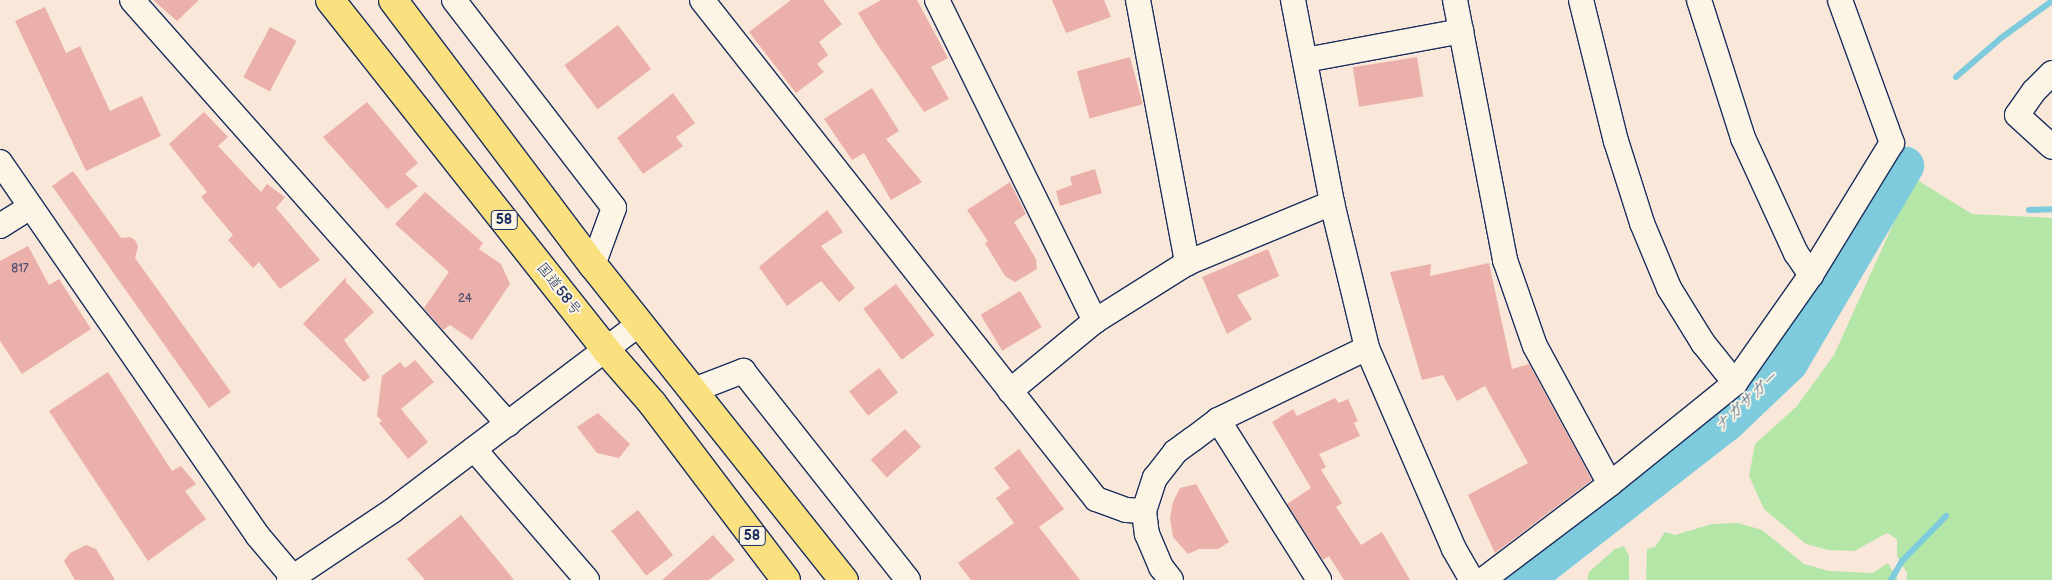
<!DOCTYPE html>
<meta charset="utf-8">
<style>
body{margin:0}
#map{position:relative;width:2052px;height:580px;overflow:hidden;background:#f9e7d9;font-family:"Balsamiq Sans","Klee One",sans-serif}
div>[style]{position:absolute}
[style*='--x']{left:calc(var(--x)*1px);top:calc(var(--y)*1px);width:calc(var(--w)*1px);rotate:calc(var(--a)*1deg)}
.green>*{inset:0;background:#b4e6a7}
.stream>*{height:6px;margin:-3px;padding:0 3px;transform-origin:3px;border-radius:3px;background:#7fcbde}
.river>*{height:38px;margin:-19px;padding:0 19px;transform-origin:19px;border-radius:19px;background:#7fcbde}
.building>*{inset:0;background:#ebb0a9;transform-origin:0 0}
.roads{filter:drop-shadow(1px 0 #1b2f5e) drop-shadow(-1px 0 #1b2f5e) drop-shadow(0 1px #1b2f5e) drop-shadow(0 -1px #1b2f5e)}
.minor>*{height:24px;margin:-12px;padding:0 12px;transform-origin:12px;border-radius:12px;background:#fcf5e5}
.highway>*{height:28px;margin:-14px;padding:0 14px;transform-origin:14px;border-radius:14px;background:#fbe080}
span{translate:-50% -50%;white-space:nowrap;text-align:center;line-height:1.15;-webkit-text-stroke:4px #fcf5e5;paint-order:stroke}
.number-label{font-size:12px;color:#4f4f71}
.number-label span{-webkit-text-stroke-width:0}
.shield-label span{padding:1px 4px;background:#fcf5e5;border:1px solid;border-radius:4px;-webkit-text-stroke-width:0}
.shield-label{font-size:14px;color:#1b2f5e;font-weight:700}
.street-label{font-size:15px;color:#1b2f5e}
.water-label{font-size:16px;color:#34567e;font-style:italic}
</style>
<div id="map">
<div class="green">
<div style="clip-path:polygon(1914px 178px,1972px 214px,2052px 218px,2052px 580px,1906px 580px,1907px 573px,1897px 556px,1897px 539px,1887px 533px,1854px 551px,1829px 550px,1806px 544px,1764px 509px,1749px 476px,1755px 444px,1797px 406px,1834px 355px)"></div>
<div style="clip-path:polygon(1738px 523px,1762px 530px,1804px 564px,1829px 571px,1873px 573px,1888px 563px,1898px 580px,1646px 580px,1647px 549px,1655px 547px,1665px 532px,1675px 535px,1712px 524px)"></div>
<div style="clip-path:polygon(1624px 546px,1629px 556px,1629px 580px,1587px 580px,1589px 572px,1615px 549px)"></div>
</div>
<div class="stream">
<div style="--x:1956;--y:77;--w:60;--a:-40.9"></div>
<div style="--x:2001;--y:38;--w:63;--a:-36"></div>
<div style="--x:2029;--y:210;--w:23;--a:-2"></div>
<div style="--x:1891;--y:580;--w:22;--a:-60"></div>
<div style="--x:1902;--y:561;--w:63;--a:-45.6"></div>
</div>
<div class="river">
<div style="--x:1524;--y:580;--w:256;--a:-37.9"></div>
<div style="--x:1726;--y:423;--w:87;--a:-43.6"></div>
<div style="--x:1789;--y:363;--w:229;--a:-59.5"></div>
</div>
<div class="building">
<div style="clip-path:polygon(153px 0,199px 0,177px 21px)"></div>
<div style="clip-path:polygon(791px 0,823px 0,842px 24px,819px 42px,828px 55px,817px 64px,824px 72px,796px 93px,749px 32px)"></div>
<div style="clip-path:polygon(881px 0,917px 0,948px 58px,931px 67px,949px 99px,924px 112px,877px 44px,858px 13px)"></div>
<div style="clip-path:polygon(1052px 0,1104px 0,1111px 17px,1066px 33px)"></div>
<div style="clip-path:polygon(45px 7px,66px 53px,80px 46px,110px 111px,142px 96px,161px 136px,86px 171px,15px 21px)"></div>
<div style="left:618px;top:25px;width:55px;height:67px;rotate:53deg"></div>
<div style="left:270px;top:27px;width:30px;height:57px;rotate:28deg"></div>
<div style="left:1130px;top:57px;width:49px;height:55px;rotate:75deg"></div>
<div style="left:1417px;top:57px;width:40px;height:65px;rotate:81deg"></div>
<div style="clip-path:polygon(872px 88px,899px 131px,886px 139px,922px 182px,891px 200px,864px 153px,852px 160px,824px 119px)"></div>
<div style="clip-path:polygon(673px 93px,695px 123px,676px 137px,683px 146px,643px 174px,617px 138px)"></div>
<div style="clip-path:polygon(367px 102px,418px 163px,405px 174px,418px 186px,387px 209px,323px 137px)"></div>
<div style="clip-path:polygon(204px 112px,228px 137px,218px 146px,261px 192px,267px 184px,285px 197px,276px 208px,320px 260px,280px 289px,259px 262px,253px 268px,228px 240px,233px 235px,201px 197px,207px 192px,169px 144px)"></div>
<div style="clip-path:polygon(1095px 169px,1102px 193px,1060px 206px,1056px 191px,1072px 185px,1070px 177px)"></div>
<div style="clip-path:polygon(73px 171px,121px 238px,130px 237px,135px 240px,138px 246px,135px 258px,231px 392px,209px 408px,52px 186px)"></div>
<div style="clip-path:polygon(1010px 182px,1026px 214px,1014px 222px,1036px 259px,1037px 269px,1015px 282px,1005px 276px,985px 243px,988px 241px,967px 210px)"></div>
<div style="clip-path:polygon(425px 192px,483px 243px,479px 249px,501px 264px,510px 284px,472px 340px,450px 325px,443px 330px,424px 308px,449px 272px,395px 224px)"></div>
<div style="clip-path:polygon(827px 210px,843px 232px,821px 246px,855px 288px,839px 302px,821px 281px,787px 306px,759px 267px)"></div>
<div style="clip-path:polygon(28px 246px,49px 285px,59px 279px,91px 329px,22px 374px,0 341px,0 261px)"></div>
<div style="clip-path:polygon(1268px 249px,1279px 276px,1237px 295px,1252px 319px,1227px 334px,1202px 277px)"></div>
<div style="clip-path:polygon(1489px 263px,1512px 369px,1529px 364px,1592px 480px,1495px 553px,1468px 495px,1528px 463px,1485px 386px,1457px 401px,1443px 375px,1422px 380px,1390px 272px,1431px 264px,1430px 276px)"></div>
<div style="clip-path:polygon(346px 277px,346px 282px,374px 312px,344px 340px,370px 377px,364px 382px,303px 324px)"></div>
<div style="left:896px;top:284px;width:64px;height:41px;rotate:53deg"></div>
<div style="left:1020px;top:291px;width:42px;height:46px;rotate:59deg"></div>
<div style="clip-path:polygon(415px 360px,434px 382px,401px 409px,428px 442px,408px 459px,379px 423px,382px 421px,377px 416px,382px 376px,400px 362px,405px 368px)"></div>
<div style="left:879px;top:368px;width:31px;height:38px;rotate:52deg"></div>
<div style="clip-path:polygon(108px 372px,172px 471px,181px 466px,196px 484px,185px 491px,206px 519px,148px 561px,49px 411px)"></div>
<div style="clip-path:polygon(1335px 398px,1339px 403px,1348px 399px,1358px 421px,1354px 423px,1360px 436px,1319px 454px,1326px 467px,1321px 470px,1342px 503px,1336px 507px,1361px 545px,1382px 532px,1410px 580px,1344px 580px,1329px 556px,1323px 560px,1287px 504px,1311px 488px,1272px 422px,1293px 409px,1297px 416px)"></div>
<div style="clip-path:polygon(598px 413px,630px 444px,619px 458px,597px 453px,577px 427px)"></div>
<div style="left:905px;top:429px;width:24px;height:46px;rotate:48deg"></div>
<div style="clip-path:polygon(1019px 449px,1064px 509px,1039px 527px,1080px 580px,971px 580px,958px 563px,1014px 523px,996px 498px,1010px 488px,994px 468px)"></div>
<div style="clip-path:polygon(1196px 484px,1229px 542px,1218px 549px,1199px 549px,1188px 554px,1173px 537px,1170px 518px,1173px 502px,1180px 488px)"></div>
<div style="left:638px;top:510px;width:57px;height:34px;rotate:52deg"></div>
<div style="clip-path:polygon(461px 515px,514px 580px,425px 580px,407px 559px)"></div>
<div style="clip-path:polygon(713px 535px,735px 560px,709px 580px,662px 580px)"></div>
<div style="clip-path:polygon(86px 545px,96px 549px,115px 580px,75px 580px,64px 561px,70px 553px)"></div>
</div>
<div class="roads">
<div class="minor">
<div style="--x:132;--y:0;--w:567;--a:48.43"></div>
<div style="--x:454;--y:0;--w:262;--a:52.4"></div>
<div style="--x:614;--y:208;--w:61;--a:110.2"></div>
<div style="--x:702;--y:0;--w:636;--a:51.71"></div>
<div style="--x:1096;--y:499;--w:32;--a:20"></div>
<div style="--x:1126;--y:510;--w:18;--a:3"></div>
<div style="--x:1144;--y:511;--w:23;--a:83"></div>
<div style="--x:1147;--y:534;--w:36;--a:67"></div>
<div style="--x:1161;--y:567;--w:16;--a:52"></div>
<div style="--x:937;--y:0;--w:358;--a:63.8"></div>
<div style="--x:1138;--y:0;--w:268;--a:79.4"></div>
<div style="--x:1293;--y:0;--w:207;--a:79.1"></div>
<div style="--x:1332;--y:203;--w:149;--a:76.4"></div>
<div style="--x:1367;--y:348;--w:219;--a:66.6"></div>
<div style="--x:1454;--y:549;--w:36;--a:60"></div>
<div style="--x:1455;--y:0;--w:265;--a:79.1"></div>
<div style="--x:1505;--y:260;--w:91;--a:70.8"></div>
<div style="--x:1535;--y:346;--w:157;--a:61.5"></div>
<div style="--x:1581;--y:0;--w:145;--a:76.1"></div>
<div style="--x:1616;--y:141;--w:86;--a:72.4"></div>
<div style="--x:1642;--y:223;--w:70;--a:67.4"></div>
<div style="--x:1669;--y:288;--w:65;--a:58.3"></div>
<div style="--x:1703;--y:343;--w:51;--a:51.3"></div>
<div style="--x:1699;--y:0;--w:145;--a:72.3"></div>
<div style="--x:1743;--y:138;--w:127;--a:65.3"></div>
<div style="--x:1796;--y:253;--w:27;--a:56"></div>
<div style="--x:1305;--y:60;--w:159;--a:-10.5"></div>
<div style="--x:2052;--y:73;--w:25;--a:135"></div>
<div style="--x:2034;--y:91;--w:29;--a:125"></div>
<div style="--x:2017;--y:115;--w:47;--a:42.4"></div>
<div style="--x:0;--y:162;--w:454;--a:55.4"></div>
<div style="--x:258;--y:536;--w:57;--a:49.9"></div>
<div style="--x:0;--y:226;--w:36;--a:-32"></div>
<div style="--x:694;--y:390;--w:53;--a:-21.2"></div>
<div style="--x:743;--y:371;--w:266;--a:51.7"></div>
<div style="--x:1010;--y:391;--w:110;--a:-39.5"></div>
<div style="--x:1095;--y:321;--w:109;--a:-32.2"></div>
<div style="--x:1187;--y:263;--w:157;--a:-22.5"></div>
<div style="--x:1218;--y:420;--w:189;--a:57.7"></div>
<div style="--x:474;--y:449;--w:173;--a:49.2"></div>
<div style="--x:1144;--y:511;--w:35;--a:-72"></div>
<div style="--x:1155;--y:478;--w:33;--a:-52"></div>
<div style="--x:1175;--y:452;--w:22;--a:-36"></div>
<div style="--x:1193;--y:439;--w:31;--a:-37"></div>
<div style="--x:1218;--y:420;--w:165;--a:-25.8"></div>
<div style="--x:289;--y:580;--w:124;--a:-33.8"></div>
<div style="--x:392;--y:511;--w:312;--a:-37.1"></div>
<div style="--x:1483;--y:580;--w:159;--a:-37.1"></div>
<div style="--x:1610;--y:484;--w:161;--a:-38.9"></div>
<div style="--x:1735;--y:383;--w:132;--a:-54.9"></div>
<div style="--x:1811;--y:275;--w:155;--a:-58.5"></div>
<div style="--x:1892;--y:143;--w:152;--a:-110"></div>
</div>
<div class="highway">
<div style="--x:330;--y:0;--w:446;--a:51.7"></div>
<div style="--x:606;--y:350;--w:70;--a:49"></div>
<div style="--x:652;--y:403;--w:222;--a:52.9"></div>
<div style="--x:393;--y:0;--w:332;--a:53"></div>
<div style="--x:593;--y:265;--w:403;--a:51.5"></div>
</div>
</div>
<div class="number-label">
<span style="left:20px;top:269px">817</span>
<span style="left:465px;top:299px">24</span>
</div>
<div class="shield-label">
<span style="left:504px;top:220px">58</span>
<span style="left:752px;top:536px">58</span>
</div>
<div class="street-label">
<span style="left:559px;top:289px;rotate:52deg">国道58号</span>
</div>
<div class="water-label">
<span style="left:1747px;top:402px;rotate:-43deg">ナガサガー</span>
</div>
</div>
